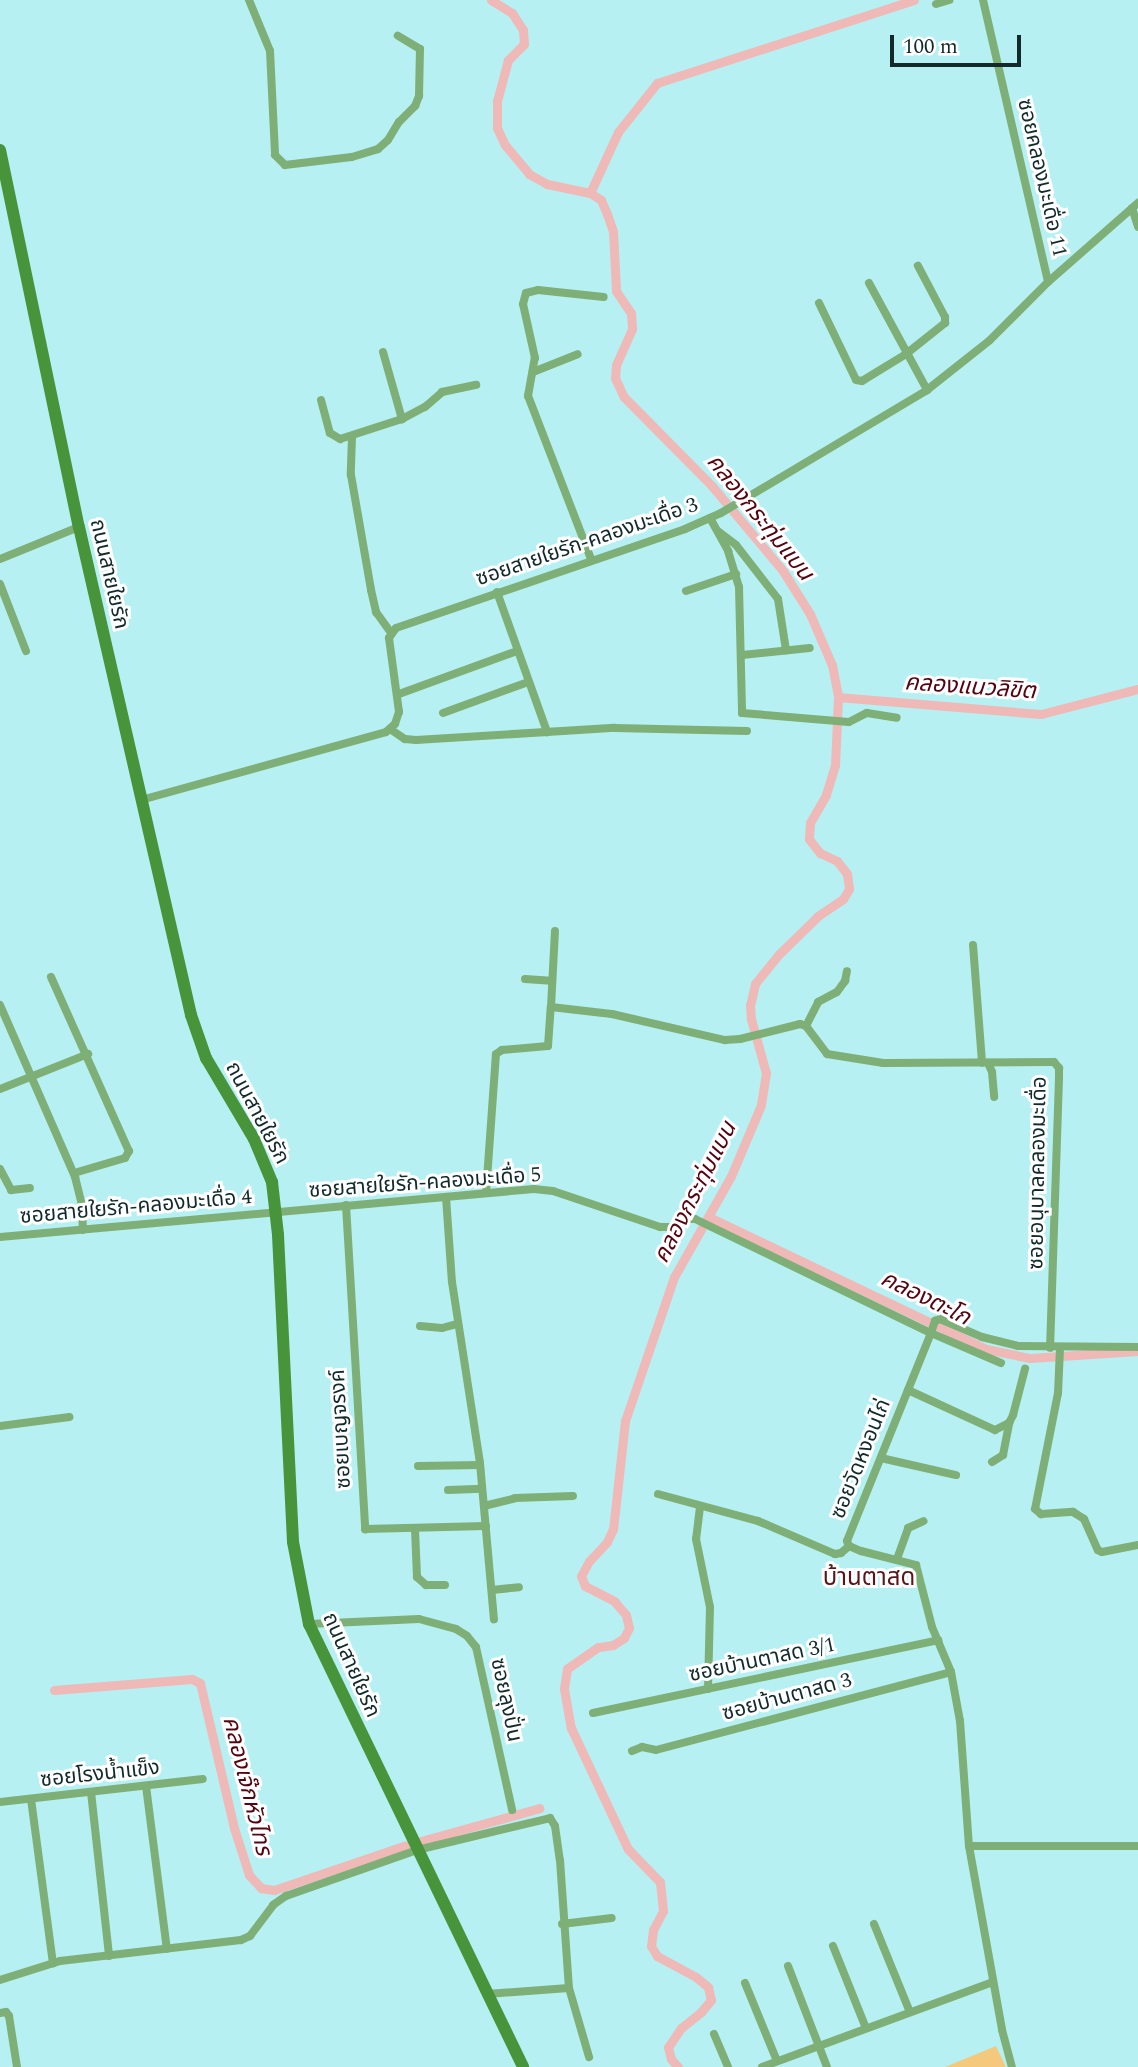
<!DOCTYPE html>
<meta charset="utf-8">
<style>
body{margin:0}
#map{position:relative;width:1138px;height:2067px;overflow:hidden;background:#b6f0f3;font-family:Spectral,"Noto Sans Thai",serif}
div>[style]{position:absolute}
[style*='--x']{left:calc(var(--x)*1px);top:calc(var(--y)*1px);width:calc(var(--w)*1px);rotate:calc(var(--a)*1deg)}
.green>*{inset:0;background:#f5c97b}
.canal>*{height:9px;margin:-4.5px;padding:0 4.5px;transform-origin:4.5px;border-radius:4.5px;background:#eeb9b7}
.street>*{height:8px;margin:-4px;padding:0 4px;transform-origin:4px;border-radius:4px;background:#7eaf76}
.secondary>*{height:12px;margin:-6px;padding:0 6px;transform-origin:6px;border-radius:6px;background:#47943b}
span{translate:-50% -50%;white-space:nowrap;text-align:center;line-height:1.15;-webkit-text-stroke:6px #fff;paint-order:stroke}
.street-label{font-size:21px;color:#132a2b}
.water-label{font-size:23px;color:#550310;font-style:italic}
.quarter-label{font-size:24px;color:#5a151a}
.scale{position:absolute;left:890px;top:35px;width:131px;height:32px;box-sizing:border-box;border:4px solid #132a2b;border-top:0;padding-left:9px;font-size:21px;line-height:24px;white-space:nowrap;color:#132a2b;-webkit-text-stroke:5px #fff;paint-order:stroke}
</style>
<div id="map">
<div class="green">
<div style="clip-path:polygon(996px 2046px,1006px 2067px,945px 2067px)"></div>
</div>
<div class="canal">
<div style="--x:491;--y:0;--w:25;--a:32"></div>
<div style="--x:512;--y:13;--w:20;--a:57"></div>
<div style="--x:523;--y:30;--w:14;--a:86"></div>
<div style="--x:524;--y:44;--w:23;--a:135"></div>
<div style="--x:508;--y:60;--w:42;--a:105"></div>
<div style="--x:497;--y:101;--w:27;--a:90"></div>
<div style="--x:497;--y:128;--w:19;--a:65"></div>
<div style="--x:505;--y:145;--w:38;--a:50"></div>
<div style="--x:529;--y:174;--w:21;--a:29"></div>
<div style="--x:547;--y:184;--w:44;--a:11.8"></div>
<div style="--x:590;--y:193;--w:13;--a:32"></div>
<div style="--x:601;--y:200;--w:15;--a:67"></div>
<div style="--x:607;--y:214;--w:18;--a:71"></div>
<div style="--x:613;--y:231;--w:60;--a:87.1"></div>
<div style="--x:616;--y:291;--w:27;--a:56"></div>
<div style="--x:631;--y:313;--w:16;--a:86"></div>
<div style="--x:632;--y:329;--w:39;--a:114"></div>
<div style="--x:616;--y:365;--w:13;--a:94"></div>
<div style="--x:615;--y:378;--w:21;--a:65"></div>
<div style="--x:624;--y:397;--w:125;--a:45.3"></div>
<div style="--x:712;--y:486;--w:111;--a:50.1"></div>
<div style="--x:783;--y:571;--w:51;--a:57.9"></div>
<div style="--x:810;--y:614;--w:56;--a:66.7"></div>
<div style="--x:832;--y:665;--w:33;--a:79"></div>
<div style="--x:838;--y:697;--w:68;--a:92.5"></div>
<div style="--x:835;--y:765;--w:31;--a:107"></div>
<div style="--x:826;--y:795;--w:32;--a:120"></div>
<div style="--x:810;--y:823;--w:16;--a:94"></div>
<div style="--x:809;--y:839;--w:18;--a:52"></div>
<div style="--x:820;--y:853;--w:19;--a:25"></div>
<div style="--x:837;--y:861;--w:16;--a:52"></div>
<div style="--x:847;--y:874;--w:15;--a:82"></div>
<div style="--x:849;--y:889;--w:12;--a:121"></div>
<div style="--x:843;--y:899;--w:30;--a:146"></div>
<div style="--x:818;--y:916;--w:54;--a:135.7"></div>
<div style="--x:779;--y:954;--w:38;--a:129"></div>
<div style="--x:755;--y:984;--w:22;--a:103"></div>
<div style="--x:750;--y:1005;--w:14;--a:86"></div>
<div style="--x:751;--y:1019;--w:56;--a:74.5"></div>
<div style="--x:766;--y:1073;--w:32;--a:99"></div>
<div style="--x:761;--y:1105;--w:77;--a:112.9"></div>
<div style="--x:731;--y:1176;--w:116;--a:119.4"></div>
<div style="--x:674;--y:1277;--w:152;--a:108.8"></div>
<div style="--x:625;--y:1421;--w:109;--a:96.3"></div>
<div style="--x:613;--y:1529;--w:14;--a:115"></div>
<div style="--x:607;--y:1542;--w:26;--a:133"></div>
<div style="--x:589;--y:1561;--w:17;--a:118"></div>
<div style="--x:581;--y:1576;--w:11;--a:68"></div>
<div style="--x:585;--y:1586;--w:33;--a:27"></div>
<div style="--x:614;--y:1601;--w:18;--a:49"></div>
<div style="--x:626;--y:1615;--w:13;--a:77"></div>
<div style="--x:629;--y:1628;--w:11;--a:117"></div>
<div style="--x:624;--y:1638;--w:13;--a:148"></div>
<div style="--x:613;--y:1645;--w:15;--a:172"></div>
<div style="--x:598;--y:1647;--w:38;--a:145"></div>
<div style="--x:567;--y:1669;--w:20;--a:99"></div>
<div style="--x:564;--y:1689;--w:40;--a:80"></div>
<div style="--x:571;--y:1728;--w:134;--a:64.8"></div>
<div style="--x:628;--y:1849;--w:46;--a:45.9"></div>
<div style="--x:660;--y:1882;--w:29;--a:84"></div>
<div style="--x:663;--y:1911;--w:21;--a:118"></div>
<div style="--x:653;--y:1930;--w:16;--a:97"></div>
<div style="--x:651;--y:1946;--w:12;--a:59"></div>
<div style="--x:657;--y:1956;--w:44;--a:28.3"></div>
<div style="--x:696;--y:1977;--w:16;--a:40"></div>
<div style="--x:708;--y:1987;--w:13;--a:77"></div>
<div style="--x:711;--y:2000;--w:16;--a:130"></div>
<div style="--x:701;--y:2012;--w:26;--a:141"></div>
<div style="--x:681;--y:2028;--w:23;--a:124"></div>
<div style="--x:668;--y:2047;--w:12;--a:76"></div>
<div style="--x:671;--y:2059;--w:11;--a:49"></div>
<div style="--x:590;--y:193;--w:67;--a:-65.3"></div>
<div style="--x:618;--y:132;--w:63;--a:-51.5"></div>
<div style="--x:657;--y:83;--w:270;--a:-17.9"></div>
<div style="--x:838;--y:697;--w:204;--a:4.8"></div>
<div style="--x:1041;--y:714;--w:100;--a:-14.5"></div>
<div style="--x:709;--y:1217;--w:307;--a:25.5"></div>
<div style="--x:986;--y:1349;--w:45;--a:11.6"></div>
<div style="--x:1030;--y:1358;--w:108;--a:-3.7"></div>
<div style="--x:54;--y:1690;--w:138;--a:-4.6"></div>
<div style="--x:192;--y:1679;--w:9;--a:27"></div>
<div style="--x:200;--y:1683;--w:149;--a:76.8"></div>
<div style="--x:234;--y:1828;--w:49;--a:72.3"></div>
<div style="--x:249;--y:1875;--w:18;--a:47"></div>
<div style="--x:261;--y:1888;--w:13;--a:9"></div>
<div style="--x:274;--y:1890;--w:139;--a:-18.8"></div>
<div style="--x:421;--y:1841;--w:123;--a:-15.5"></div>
</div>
<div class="street">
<div style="--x:249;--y:0;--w:55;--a:67.6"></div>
<div style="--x:270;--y:51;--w:104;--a:87.2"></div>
<div style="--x:275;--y:155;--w:14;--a:45"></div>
<div style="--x:285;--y:165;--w:67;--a:-6.8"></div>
<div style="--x:352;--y:157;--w:27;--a:-17"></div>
<div style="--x:378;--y:149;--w:13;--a:-42"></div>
<div style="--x:388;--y:140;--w:21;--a:-59"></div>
<div style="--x:399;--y:122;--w:23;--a:-45"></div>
<div style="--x:415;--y:106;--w:11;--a:-68"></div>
<div style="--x:419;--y:96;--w:47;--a:-88.8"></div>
<div style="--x:420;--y:49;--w:26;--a:-149"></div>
<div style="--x:983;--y:0;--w:289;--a:77"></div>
<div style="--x:936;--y:4;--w:14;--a:-17"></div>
<div style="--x:1132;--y:208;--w:20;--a:72"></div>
<div style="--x:869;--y:283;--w:122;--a:61.5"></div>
<div style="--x:819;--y:303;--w:85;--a:64.3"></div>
<div style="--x:856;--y:380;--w:6;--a:9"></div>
<div style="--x:862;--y:381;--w:52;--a:-31.5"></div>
<div style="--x:906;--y:354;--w:50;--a:-38.5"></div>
<div style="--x:945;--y:323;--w:6;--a:-90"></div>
<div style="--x:945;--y:317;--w:58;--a:-117.9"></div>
<div style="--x:383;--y:352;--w:70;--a:74.2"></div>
<div style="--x:533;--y:372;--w:48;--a:-21.8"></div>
<div style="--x:321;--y:400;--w:34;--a:75"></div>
<div style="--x:330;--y:433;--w:12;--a:31"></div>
<div style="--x:340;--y:439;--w:65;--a:-17.9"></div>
<div style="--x:402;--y:419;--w:26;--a:-28"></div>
<div style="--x:425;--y:407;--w:23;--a:-41"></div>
<div style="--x:442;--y:392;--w:35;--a:-12"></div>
<div style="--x:352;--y:437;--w:38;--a:92"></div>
<div style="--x:351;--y:475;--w:117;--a:80.1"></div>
<div style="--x:371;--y:590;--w:23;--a:77"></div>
<div style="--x:376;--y:612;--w:26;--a:54"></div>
<div style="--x:710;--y:518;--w:38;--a:61"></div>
<div style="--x:728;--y:551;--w:38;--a:73"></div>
<div style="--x:739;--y:587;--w:126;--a:88.6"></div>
<div style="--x:742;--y:713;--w:107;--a:4.8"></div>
<div style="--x:849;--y:722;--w:20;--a:-27"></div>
<div style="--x:867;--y:713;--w:30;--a:9"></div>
<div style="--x:719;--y:532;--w:21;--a:37"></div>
<div style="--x:736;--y:545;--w:68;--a:52.1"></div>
<div style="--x:778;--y:599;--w:52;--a:81.1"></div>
<div style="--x:0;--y:559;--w:85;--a:-22.1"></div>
<div style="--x:591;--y:559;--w:175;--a:-111.1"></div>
<div style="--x:528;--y:396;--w:39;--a:-80"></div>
<div style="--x:535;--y:358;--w:55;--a:-102.5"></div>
<div style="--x:523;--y:304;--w:11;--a:-75"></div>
<div style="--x:526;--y:293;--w:12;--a:-14"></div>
<div style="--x:538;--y:290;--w:66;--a:6.1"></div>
<div style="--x:0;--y:584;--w:72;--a:68.8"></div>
<div style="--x:686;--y:591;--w:53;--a:-18.8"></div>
<div style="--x:497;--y:592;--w:149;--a:70.3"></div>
<div style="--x:742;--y:655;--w:68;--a:-5.9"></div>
<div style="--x:399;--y:694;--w:126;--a:-20"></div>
<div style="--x:443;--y:713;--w:90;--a:-20"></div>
<div style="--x:390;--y:729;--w:18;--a:34"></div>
<div style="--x:405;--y:739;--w:11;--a:5"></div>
<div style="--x:416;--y:740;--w:199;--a:-3.5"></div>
<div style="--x:615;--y:728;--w:132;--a:1.3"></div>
<div style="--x:141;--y:800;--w:254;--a:-15.5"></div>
<div style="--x:386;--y:732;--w:12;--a:-42"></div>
<div style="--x:395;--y:724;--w:13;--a:-72"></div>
<div style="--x:399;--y:712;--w:75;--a:-97.7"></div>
<div style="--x:389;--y:638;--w:12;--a:-55"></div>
<div style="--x:396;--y:628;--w:305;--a:-18.9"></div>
<div style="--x:685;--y:529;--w:39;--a:-24"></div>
<div style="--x:721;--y:513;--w:240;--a:-30.8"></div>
<div style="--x:927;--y:390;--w:80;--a:-38.4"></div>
<div style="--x:990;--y:340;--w:82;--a:-45"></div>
<div style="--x:1048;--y:282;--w:120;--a:-41.3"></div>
<div style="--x:973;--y:945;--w:118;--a:85.6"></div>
<div style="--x:51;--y:977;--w:191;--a:65.9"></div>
<div style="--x:129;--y:1151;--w:8;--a:120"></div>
<div style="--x:125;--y:1158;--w:53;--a:163.6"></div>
<div style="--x:525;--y:979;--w:26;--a:4"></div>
<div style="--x:0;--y:1005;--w:188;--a:66.4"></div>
<div style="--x:75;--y:1177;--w:29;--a:76"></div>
<div style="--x:82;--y:1205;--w:25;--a:88"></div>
<div style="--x:551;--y:1007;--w:76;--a:-87"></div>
<div style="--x:806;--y:1026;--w:27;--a:-63"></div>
<div style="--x:818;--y:1002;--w:21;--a:-28"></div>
<div style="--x:837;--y:992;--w:14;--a:-54"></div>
<div style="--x:845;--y:981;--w:10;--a:-79"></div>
<div style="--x:988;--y:1063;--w:10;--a:66"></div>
<div style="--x:992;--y:1072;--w:25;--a:85"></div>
<div style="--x:0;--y:1089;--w:95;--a:-21.7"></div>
<div style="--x:0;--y:1169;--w:24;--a:62"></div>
<div style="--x:11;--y:1190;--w:19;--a:-6"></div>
<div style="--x:486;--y:1193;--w:139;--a:-85.9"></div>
<div style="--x:496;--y:1054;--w:7;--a:-34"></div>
<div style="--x:502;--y:1050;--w:46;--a:-5"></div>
<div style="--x:548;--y:1046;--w:39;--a:-86"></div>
<div style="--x:551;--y:1007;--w:61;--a:6.5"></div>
<div style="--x:612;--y:1014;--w:116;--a:13"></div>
<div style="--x:725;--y:1040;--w:15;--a:-4"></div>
<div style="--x:740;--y:1039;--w:62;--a:-14"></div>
<div style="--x:800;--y:1024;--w:6;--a:18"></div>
<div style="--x:806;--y:1026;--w:35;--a:53"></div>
<div style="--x:827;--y:1054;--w:57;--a:9.1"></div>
<div style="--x:883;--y:1063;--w:171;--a:-0.3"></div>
<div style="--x:1054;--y:1062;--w:8;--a:50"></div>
<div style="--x:1059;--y:1068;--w:10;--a:90"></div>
<div style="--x:1059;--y:1078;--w:270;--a:91.9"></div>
<div style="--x:446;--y:1197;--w:85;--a:86"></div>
<div style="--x:452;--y:1282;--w:183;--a:81.2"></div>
<div style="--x:480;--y:1463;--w:157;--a:84.9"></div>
<div style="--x:346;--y:1205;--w:325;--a:86.6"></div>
<div style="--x:365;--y:1529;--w:121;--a:-1.4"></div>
<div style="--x:0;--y:1237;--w:536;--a:-5.14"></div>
<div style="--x:534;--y:1189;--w:19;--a:6"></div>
<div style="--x:553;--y:1191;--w:113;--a:18.6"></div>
<div style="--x:660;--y:1227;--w:13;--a:0"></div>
<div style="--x:673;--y:1227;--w:17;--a:-28"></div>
<div style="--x:688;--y:1219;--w:7;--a:0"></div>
<div style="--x:695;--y:1219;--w:262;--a:25.8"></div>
<div style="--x:931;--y:1333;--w:224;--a:112"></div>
<div style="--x:847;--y:1541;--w:5;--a:68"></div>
<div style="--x:849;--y:1546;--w:13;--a:23"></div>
<div style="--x:861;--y:1551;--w:57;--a:14.3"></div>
<div style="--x:916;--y:1565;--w:64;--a:75.5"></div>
<div style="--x:932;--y:1627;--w:49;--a:67.1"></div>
<div style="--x:951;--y:1672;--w:50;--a:79.6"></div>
<div style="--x:960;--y:1721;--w:125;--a:85.9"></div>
<div style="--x:969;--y:1846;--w:187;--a:79.8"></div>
<div style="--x:1002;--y:2030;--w:38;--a:75"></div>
<div style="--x:420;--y:1326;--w:22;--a:5"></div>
<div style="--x:442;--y:1328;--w:16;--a:-15"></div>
<div style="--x:1060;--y:1348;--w:45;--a:92.5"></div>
<div style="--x:1058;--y:1393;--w:118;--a:101.2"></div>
<div style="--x:1035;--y:1509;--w:8;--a:40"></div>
<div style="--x:1041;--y:1514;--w:32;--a:-4"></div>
<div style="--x:1073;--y:1512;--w:13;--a:32"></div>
<div style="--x:1084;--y:1519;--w:34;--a:66"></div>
<div style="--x:1098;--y:1550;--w:4;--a:27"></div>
<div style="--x:1102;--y:1552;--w:37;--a:-11"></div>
<div style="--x:1001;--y:1363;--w:76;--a:-156.8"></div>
<div style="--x:931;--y:1333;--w:13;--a:-72"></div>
<div style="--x:935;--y:1321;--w:5;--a:-22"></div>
<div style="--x:940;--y:1319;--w:46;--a:23.2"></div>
<div style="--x:982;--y:1337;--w:37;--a:14"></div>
<div style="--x:1018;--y:1346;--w:120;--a:0.5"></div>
<div style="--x:908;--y:1390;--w:96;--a:24.7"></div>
<div style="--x:995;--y:1430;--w:16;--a:-27"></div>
<div style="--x:1009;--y:1423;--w:9;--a:-63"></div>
<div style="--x:1013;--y:1415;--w:48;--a:-75.4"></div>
<div style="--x:0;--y:1426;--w:70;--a:-7.4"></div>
<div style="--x:881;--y:1458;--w:77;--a:12.8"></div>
<div style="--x:992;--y:1462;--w:13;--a:-32"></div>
<div style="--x:1003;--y:1455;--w:33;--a:-79"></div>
<div style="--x:418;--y:1466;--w:62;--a:-0.9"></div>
<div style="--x:448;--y:1490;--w:34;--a:-2"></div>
<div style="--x:658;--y:1494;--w:104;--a:15.1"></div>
<div style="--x:758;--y:1521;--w:84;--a:23.2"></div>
<div style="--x:835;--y:1554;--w:6;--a:-9"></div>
<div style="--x:841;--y:1553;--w:11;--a:-41"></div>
<div style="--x:484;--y:1506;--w:32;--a:-14"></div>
<div style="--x:515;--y:1498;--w:58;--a:-2"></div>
<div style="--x:700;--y:1507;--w:32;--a:97"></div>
<div style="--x:696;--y:1539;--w:69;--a:78.4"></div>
<div style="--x:710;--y:1607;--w:82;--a:91.4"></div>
<div style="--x:415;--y:1529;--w:48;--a:87.6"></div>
<div style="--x:417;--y:1577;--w:12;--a:42"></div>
<div style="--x:426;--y:1585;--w:19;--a:0"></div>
<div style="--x:897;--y:1559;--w:33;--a:-70"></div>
<div style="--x:908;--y:1528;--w:17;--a:-24"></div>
<div style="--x:492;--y:1590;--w:27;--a:-6"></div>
<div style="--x:309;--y:1624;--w:110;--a:-2.6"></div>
<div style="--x:419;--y:1619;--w:38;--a:15"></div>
<div style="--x:456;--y:1629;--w:13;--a:32"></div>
<div style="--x:467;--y:1636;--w:14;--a:51"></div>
<div style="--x:476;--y:1647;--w:167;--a:77.5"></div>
<div style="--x:593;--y:1713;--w:353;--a:-11.9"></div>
<div style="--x:632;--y:1751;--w:11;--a:-22"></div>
<div style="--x:642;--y:1747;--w:14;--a:12"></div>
<div style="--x:656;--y:1750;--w:305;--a:-14.8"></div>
<div style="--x:146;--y:1786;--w:164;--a:82.7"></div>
<div style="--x:91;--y:1792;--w:165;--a:83.7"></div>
<div style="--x:31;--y:1799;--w:166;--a:82.4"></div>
<div style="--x:0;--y:1802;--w:204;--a:-6.5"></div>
<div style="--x:969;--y:1846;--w:169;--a:0"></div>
<div style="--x:562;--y:1924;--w:50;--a:-6.8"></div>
<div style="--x:874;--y:1924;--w:95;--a:67.8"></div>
<div style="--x:833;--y:1946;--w:88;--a:68.1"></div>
<div style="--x:788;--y:1966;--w:108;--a:68.9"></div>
<div style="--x:0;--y:1980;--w:63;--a:-17.6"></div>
<div style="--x:60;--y:1961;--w:182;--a:-6.6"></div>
<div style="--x:241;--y:1940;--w:10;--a:-24"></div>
<div style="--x:250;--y:1936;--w:39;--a:-53"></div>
<div style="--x:273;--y:1905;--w:16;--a:-35"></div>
<div style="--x:286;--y:1896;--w:139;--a:-19.3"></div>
<div style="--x:417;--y:1850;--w:137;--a:-13.5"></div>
<div style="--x:550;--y:1818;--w:9;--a:58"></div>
<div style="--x:555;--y:1826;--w:34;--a:82"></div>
<div style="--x:560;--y:1860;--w:128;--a:86"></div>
<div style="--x:569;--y:1988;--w:72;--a:73.8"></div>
<div style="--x:745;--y:1983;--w:84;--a:67.7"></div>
<div style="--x:487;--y:1994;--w:82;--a:-4.2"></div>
<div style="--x:0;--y:2013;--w:6;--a:-9"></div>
<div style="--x:6;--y:2012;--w:5;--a:53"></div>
<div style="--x:9;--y:2016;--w:52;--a:81.1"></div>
<div style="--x:714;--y:2034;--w:36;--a:67"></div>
<div style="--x:762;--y:2067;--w:246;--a:-20.2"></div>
</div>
<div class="secondary">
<div style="--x:0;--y:150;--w:385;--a:78.2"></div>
<div style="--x:79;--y:527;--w:501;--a:77.07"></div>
<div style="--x:191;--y:1015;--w:46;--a:70.8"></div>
<div style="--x:206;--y:1058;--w:94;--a:59.3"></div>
<div style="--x:254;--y:1139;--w:47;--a:67.3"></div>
<div style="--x:272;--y:1182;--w:53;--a:83.5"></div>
<div style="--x:278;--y:1235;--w:307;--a:87.2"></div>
<div style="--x:293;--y:1542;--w:84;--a:79"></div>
<div style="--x:309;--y:1624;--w:492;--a:64.2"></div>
</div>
<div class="street-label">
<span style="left:1042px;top:178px;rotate:77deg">ซอยคลองมะเดื่อ 11</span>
<span style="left:587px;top:542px;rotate:-19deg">ซอยสายใยรัก-คลองมะเดื่อ 3</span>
<span style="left:109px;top:574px;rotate:77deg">ถนนสายใยรัก</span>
<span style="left:257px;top:1113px;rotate:62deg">ถนนสายใยรัก</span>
<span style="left:1038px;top:1173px;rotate:-89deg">ซอยอนุบาลคลองมะเดื่อ</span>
<span style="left:425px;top:1183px;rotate:-4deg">ซอยสายใยรัก-คลองมะเดื่อ 5</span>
<span style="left:136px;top:1207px;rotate:-5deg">ซอยสายใยรัก-คลองมะเดื่อ 4</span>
<span style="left:341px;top:1429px;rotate:-93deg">ซอยเบญจรงค์</span>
<span style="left:861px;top:1459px;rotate:-68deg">ซอยวัดหงอนไก่</span>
<span style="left:762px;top:1660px;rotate:-12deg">ซอยบ้านตาสด 3/1</span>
<span style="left:351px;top:1665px;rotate:66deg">ถนนสายใยรัก</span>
<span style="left:787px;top:1697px;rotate:-15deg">ซอยบ้านตาสด 3</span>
<span style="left:506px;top:1700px;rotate:78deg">ซอยลุงปั่น</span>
<span style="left:100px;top:1774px;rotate:-6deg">ซอยโรงน้ำแข็ง</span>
</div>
<div class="water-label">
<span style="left:759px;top:518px;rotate:51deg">คลองกระทุ่มแบน</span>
<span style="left:970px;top:688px;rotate:4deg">คลองแนวลิขิต</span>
<span style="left:696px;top:1193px;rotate:-63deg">คลองกระทุ่มแบน</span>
<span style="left:925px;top:1299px;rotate:26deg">คลองตะโก</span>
<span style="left:246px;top:1786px;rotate:76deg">คลองเจ๊กหัวไทร</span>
</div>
<div class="quarter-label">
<span style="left:869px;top:1579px">บ้านตาสด</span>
</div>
<div class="scale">100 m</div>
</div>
